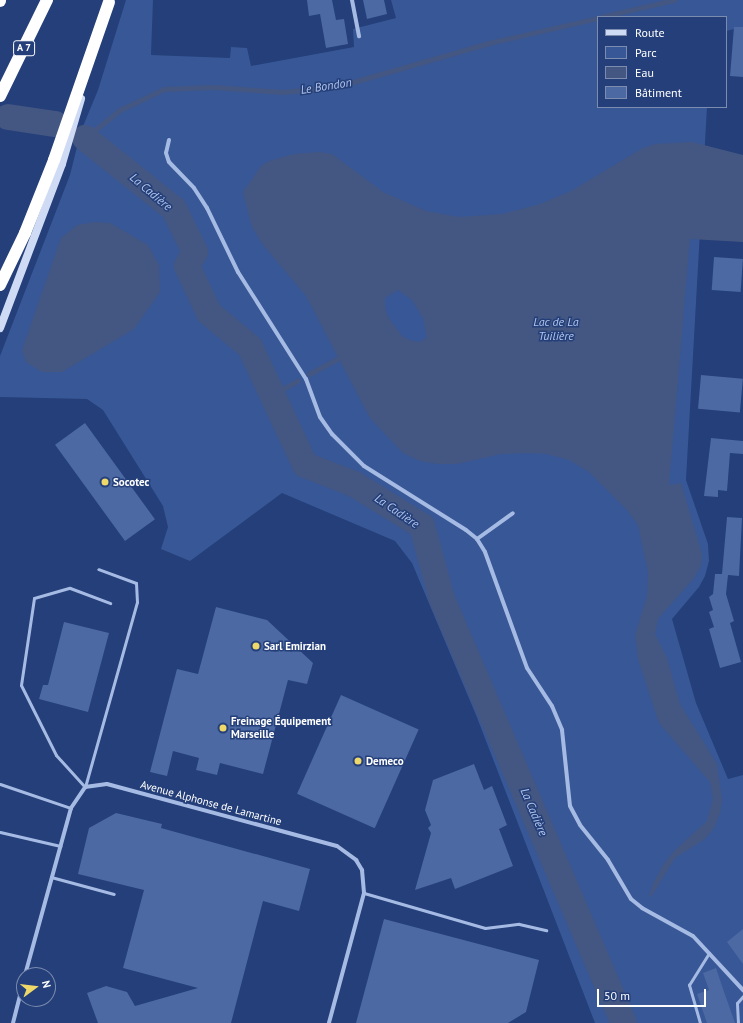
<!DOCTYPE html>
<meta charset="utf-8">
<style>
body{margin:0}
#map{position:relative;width:743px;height:1023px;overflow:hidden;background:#243f79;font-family:"PT Sans",sans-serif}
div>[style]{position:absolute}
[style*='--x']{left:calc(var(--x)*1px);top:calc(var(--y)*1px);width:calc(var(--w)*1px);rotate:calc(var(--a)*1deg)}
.green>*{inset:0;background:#385796}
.water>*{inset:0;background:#445782}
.stream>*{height:4.5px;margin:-2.25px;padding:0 2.25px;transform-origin:2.25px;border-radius:2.25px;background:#445782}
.river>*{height:26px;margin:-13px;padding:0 13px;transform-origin:13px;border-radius:13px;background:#445782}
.building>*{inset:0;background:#4c69a3;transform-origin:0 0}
.lane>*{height:3px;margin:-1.5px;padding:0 1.5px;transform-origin:1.5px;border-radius:1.5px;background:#a6bbe4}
.street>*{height:4px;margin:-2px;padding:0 2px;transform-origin:2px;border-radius:2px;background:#a6bbe4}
.secondary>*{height:8px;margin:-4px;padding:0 4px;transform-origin:4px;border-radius:4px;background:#cfdbf4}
.highway>*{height:12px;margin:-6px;padding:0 6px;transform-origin:6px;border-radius:6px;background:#fff}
.dots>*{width:11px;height:11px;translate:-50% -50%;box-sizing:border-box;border:2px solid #243f79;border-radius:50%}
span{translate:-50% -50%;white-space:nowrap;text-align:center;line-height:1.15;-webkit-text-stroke:3px #243f79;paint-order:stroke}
.shield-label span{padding:1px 3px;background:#243f79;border:1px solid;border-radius:3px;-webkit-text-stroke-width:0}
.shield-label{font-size:10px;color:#fff;font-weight:700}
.poi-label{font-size:11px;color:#fff;font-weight:700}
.left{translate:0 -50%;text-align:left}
.street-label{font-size:11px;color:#fff}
.water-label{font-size:12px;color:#b1c5ec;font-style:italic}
.legend{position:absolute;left:597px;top:16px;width:130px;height:92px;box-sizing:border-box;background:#243f79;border:1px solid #7c8caf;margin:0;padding:5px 7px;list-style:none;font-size:12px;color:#fff}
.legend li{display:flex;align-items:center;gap:8px;height:20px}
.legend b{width:20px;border:1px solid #7c8caf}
.north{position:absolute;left:16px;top:967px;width:40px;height:40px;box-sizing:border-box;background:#243f79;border:1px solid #7c8caf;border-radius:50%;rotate:75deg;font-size:11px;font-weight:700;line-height:16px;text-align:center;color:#fff}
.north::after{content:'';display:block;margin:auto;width:14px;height:18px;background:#eed86a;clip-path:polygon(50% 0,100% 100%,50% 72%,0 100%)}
.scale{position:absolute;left:597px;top:989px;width:109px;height:18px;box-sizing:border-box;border:2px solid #fff;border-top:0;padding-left:5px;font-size:12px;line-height:14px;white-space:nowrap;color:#fff;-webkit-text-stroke:3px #243f79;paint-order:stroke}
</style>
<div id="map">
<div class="green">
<div style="clip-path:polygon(126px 0,153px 0,151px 55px,230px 58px,231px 47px,247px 48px,251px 66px,354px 47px,353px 29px,396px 18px,391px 0,743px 0,743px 27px,726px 31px,726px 17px,598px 17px,598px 107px,707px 107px,686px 480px,708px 544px,709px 561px,705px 576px,699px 587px,672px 619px,696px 703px,728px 779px,743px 775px,743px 1023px,595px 1023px,476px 715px,412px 563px,395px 541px,282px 493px,190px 561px,161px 549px,168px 527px,163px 506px,103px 410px,87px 399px,0 397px,0 356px,70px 175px,81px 131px,98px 90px)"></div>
</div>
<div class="water">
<div style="clip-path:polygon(evenodd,692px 142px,743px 155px,743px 242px,690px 239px,669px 485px,681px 483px,702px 554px,701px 566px,694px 578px,658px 619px,655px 634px,667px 658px,680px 704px,717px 764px,722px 800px,720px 813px,714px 828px,705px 839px,675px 858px,651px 897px,649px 896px,653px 884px,663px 865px,675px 850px,707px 821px,713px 799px,710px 782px,659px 723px,638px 659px,635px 635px,647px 596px,648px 572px,638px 525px,626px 509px,589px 472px,569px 460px,547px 454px,527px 453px,501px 454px,457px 464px,438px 464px,420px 461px,403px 453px,370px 418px,306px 296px,263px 245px,252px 227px,243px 192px,261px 166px,269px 161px,294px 154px,319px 152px,332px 154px,383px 192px,426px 211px,459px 217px,502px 214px,540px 204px,571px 191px,643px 148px,655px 144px,692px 142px,398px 290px,412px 300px,423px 318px,427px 337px,420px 342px,409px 340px,402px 336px,388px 317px,385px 307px,385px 298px,398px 290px)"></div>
<div style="clip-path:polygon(95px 222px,110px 223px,148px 245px,159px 265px,160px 292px,134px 329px,62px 372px,42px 372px,26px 362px,22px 350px,61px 238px,77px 225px)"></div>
</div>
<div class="stream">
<div style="--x:601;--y:17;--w:75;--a:-13.1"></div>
<div style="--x:85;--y:138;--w:45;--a:-38.7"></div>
<div style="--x:120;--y:110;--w:49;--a:-25.5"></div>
<div style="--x:164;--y:89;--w:49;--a:-2.3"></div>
<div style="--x:213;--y:87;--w:70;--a:4.1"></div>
<div style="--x:283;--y:92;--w:53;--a:-5.4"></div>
<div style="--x:336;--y:87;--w:159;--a:-16"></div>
<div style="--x:489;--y:43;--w:112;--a:-12.9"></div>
<div style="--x:309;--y:374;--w:40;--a:-28"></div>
<div style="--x:272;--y:395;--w:29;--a:-29"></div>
</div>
<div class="river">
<div style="--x:8;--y:117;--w:48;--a:8.5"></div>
<div style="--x:85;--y:138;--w:114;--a:38.6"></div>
<div style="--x:174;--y:209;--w:48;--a:64"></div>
<div style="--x:195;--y:252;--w:16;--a:120"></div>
<div style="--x:187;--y:266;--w:52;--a:64.9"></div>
<div style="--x:209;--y:313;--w:53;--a:39.7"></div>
<div style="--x:250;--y:347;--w:130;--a:65"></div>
<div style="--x:305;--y:465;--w:53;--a:21.2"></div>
<div style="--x:354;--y:484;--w:80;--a:31.7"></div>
<div style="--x:422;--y:526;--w:76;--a:74.7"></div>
<div style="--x:442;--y:599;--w:461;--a:66.8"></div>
</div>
<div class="building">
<div style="clip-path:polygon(307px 0,332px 0,336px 20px,344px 19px,348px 44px,326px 48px,320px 14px,309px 16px)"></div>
<div style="clip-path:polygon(363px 0,384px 0,387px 14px,367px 19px)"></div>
<div style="clip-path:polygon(734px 27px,743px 27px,743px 77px,730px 76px)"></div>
<div style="left:714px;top:257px;width:29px;height:33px;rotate:4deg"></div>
<div style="left:701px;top:375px;width:42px;height:34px;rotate:5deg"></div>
<div style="left:85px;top:423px;width:119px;height:37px;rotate:54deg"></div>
<div style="clip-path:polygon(711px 438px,743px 441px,743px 454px,730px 453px,727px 491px,718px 490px,718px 497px,704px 496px)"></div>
<div style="clip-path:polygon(727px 517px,742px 518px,739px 576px,728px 575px,726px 594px,734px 621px,730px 623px,741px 662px,720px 668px,709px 629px,714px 627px,709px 612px,713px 610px,709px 597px,713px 594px,715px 574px,722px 574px)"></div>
<div style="clip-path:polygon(216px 607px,267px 620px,313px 663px,307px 684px,288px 680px,263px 774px,220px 763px,217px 775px,196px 770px,199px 758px,173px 751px,167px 776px,150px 772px,177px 669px,198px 674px)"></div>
<div style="clip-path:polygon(64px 622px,109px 633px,88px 712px,39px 699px,43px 685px,48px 685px)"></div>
<div style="left:341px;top:695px;width:85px;height:108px;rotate:24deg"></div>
<div style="clip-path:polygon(474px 764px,484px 790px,492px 786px,507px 825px,499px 829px,513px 866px,455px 889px,451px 878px,415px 890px,431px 833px,428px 828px,431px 825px,425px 810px,433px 780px)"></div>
<div style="clip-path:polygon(116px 813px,162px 824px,161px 828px,310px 869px,299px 911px,263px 901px,231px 1023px,98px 1023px,87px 993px,106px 986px,127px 992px,135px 1006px,198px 988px,123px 968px,144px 890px,78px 874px,89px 828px)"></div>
<div style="clip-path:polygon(384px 919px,539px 960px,526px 1012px,508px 1023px,356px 1023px)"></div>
<div style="clip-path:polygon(743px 929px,743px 964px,727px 942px)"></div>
<div style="clip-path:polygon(716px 968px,722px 986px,735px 1023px,707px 1023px,697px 994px,709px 990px,703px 973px)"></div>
</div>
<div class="lane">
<div style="--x:0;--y:784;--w:75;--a:18.7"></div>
<div style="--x:85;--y:787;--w:43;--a:-132.2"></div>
<div style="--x:56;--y:755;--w:78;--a:-116.6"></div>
<div style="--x:21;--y:685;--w:88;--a:-81.5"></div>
<div style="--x:34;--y:598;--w:37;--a:-16"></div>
<div style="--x:70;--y:588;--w:43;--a:20.6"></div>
<div style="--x:85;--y:787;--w:192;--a:-74.3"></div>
<div style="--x:137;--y:602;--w:19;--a:-93"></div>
<div style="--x:136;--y:583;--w:40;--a:-159.8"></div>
<div style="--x:0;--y:832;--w:62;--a:13.1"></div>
<div style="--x:51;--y:877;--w:65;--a:15.1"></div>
<div style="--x:364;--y:893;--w:126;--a:16.1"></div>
<div style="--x:485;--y:928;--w:34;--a:-7"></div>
<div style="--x:519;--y:924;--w:28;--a:13"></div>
<div style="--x:700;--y:1023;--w:40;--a:-106"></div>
<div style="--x:689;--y:985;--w:38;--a:-58"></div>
<div style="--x:738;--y:1023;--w:20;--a:-93"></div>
<div style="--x:737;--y:1003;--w:9;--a:-49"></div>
</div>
<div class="street">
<div style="--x:352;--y:0;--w:37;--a:79"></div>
<div style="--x:169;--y:140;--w:13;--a:103"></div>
<div style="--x:166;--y:153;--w:9;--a:72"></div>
<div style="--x:169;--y:162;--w:36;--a:46"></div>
<div style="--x:194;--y:188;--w:24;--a:57"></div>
<div style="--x:207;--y:208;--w:71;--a:64.2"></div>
<div style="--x:238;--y:272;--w:127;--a:57.6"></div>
<div style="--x:306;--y:379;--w:40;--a:69.8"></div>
<div style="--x:320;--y:417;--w:21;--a:55"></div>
<div style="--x:332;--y:434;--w:45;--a:45"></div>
<div style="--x:364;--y:466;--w:120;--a:32.1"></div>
<div style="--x:466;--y:530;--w:14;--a:39"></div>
<div style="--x:477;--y:539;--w:15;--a:58"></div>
<div style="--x:485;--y:552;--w:123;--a:70.1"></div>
<div style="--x:527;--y:668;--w:45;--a:56.7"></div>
<div style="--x:552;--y:706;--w:26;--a:67"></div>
<div style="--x:562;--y:730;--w:76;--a:84"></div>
<div style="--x:570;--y:806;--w:21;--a:62"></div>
<div style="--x:580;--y:825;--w:45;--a:51.3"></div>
<div style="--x:608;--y:860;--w:45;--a:59.5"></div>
<div style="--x:631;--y:899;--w:14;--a:39"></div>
<div style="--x:642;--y:908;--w:58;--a:28.8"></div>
<div style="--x:693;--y:936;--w:74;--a:47.2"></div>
<div style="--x:477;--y:539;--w:44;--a:-35.8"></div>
<div style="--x:25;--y:975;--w:173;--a:-74.6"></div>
<div style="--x:71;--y:808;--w:25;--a:-56"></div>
<div style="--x:85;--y:787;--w:22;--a:-8"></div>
<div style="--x:107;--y:784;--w:238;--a:15.1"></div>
<div style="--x:337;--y:846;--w:24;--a:36"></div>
<div style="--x:356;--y:860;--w:12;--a:59"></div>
<div style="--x:362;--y:870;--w:23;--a:85"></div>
<div style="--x:364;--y:893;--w:135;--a:105.1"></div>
<div style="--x:13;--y:1023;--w:44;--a:-75.7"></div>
</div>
<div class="secondary">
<div style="--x:0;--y:328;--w:175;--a:-69.3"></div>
<div style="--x:62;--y:164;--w:68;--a:-73.7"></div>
</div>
<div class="highway">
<div style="--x:0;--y:1;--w:1;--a:-90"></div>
<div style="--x:0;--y:96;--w:107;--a:-63.9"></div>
<div style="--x:0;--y:285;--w:58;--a:-64.3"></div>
<div style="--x:25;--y:233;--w:79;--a:-68.3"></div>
<div style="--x:54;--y:160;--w:167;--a:-70.8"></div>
</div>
<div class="dots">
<div style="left:105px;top:482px;background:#eed86a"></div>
<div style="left:256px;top:646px;background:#eed86a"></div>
<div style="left:223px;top:728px;background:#eed86a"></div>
<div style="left:358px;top:761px;background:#eed86a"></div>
</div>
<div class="shield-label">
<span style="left:24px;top:48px">A 7</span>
</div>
<div class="poi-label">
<span class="left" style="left:113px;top:482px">Socotec</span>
<span class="left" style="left:264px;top:646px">Sarl Emirzian</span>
<span class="left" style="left:231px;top:728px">Freinage Équipement<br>Marseille</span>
<span class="left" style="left:366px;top:761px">Demeco</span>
</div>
<div class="street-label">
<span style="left:211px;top:803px;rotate:15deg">Avenue Alphonse de Lamartine</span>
</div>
<div class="water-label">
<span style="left:326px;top:86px;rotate:-9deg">Le Bondon</span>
<span style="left:151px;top:192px;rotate:40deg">La Cadière</span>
<span style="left:556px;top:329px">Lac de La<br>Tuilière</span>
<span style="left:397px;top:511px;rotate:34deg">La Cadière</span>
<span style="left:534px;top:812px;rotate:67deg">La Cadière</span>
</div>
<ul class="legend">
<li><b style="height:5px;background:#cfdbf4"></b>Route</li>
<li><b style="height:11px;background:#385796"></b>Parc</li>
<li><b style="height:11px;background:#445782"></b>Eau</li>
<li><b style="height:11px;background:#4c69a3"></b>Bâtiment</li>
</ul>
<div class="north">N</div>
<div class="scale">50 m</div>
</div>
